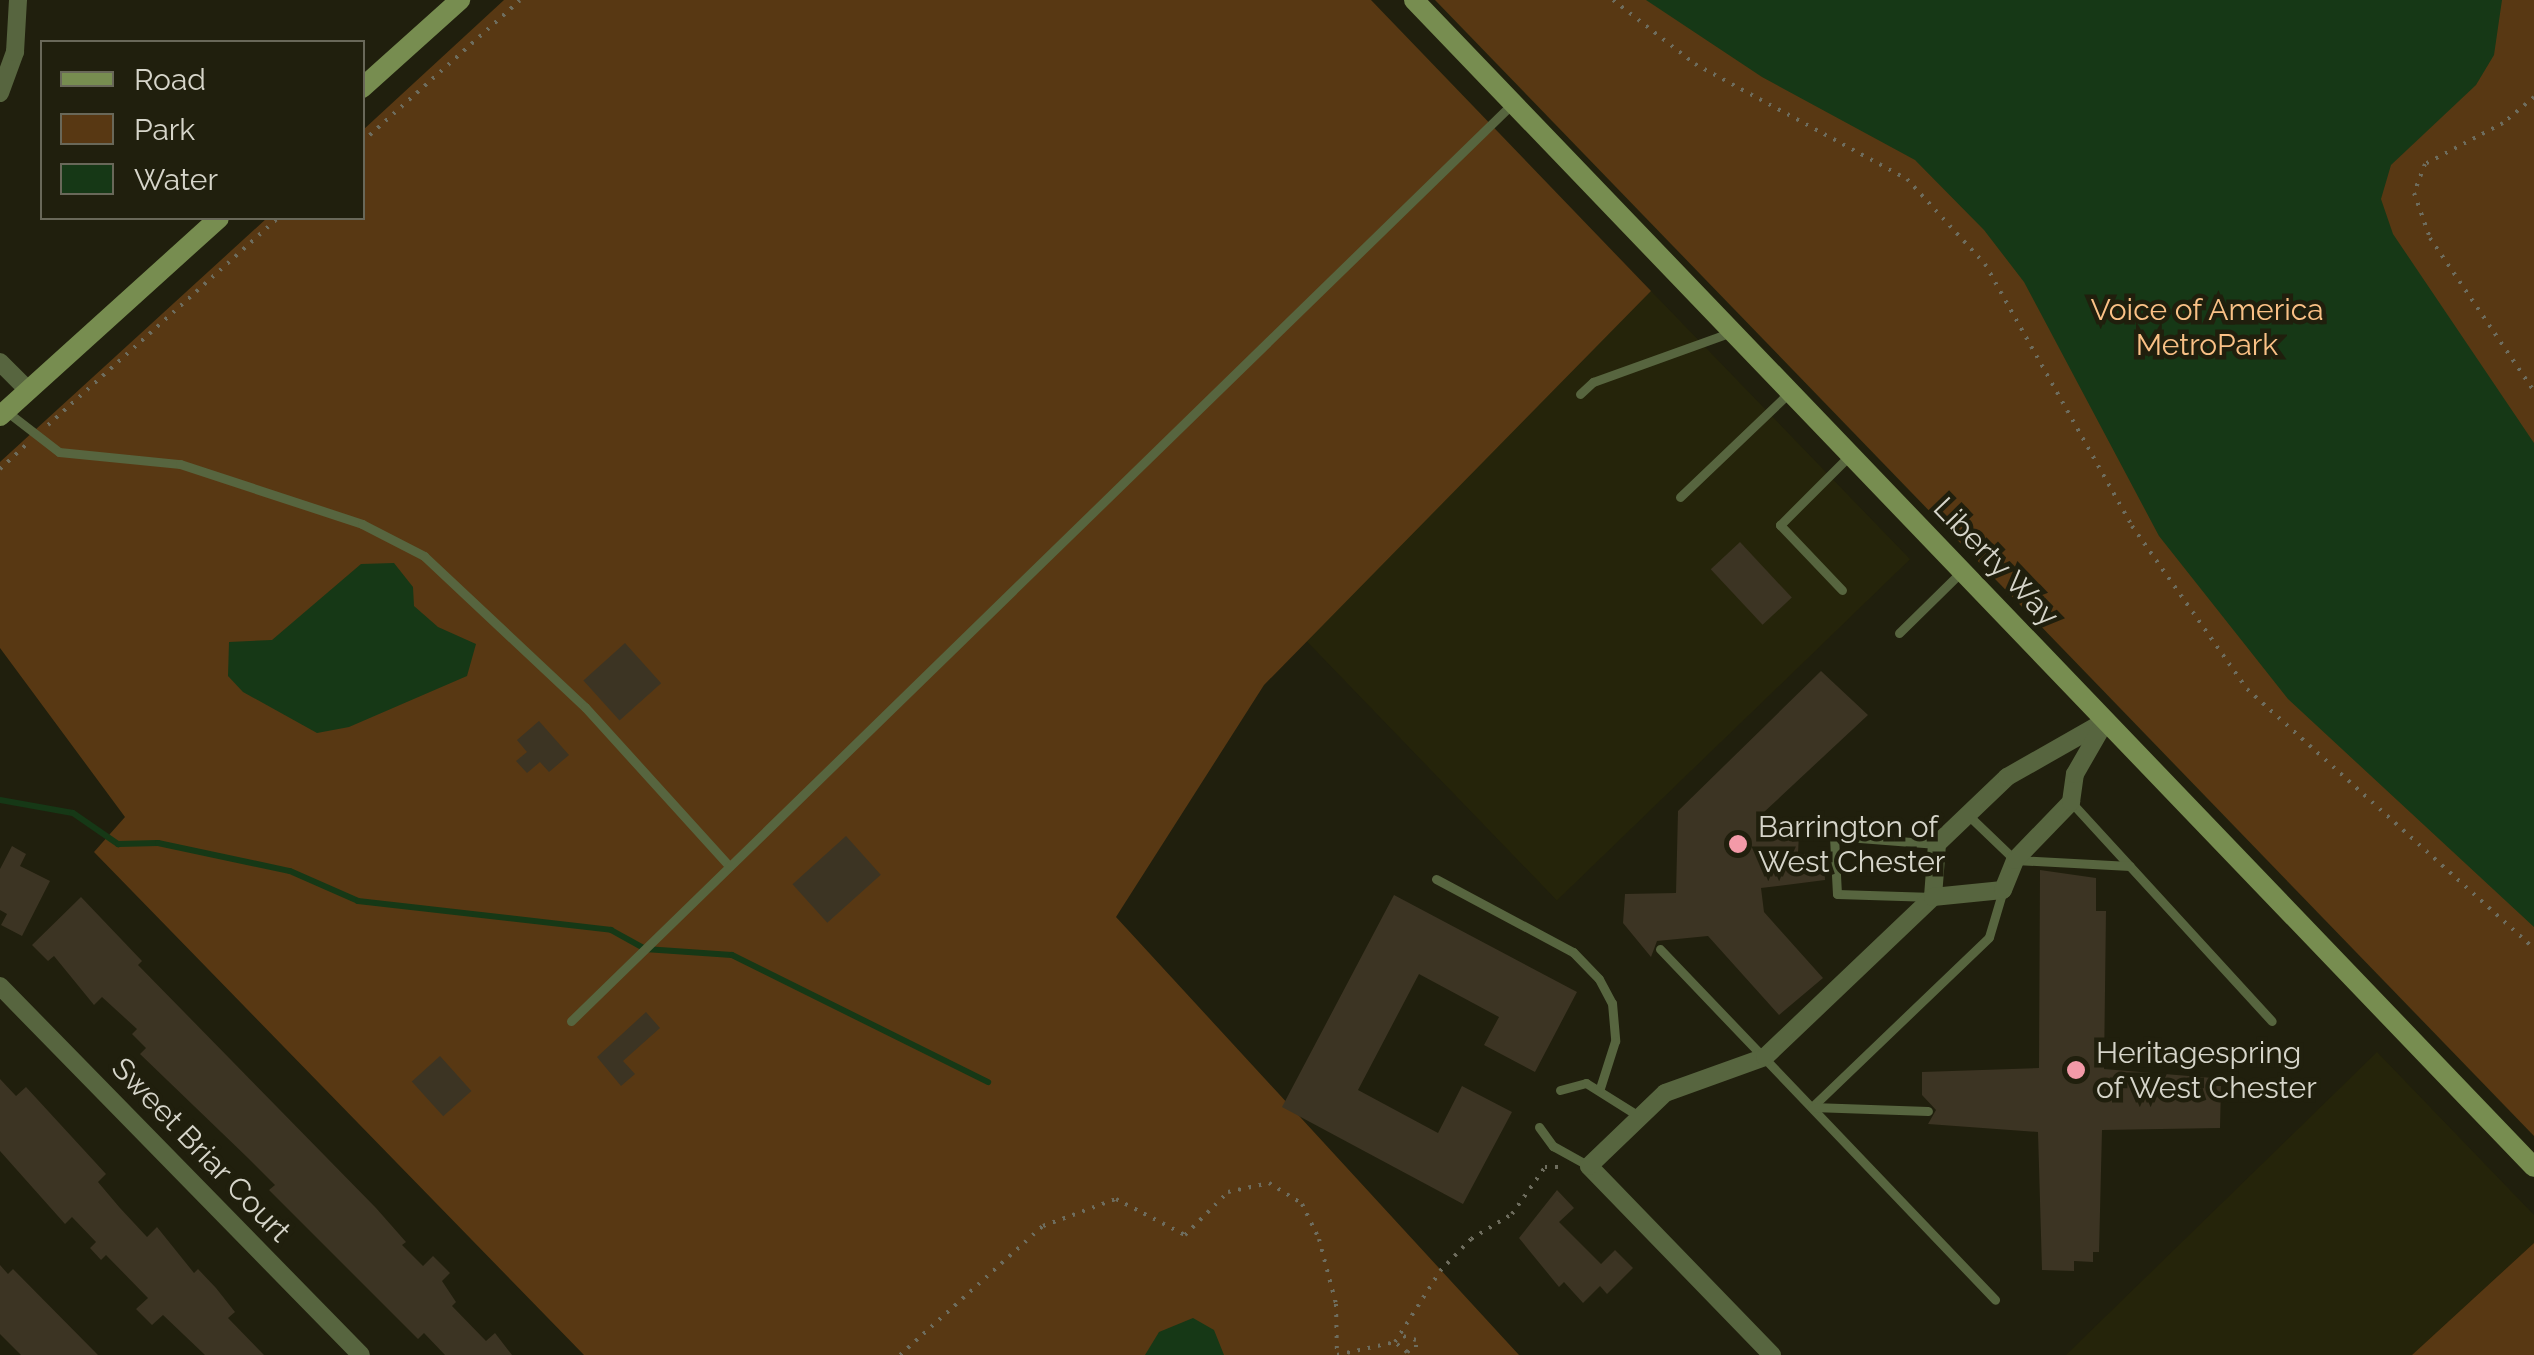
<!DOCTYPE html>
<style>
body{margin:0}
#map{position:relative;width:2534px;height:1355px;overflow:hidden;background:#201f0d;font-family:Raleway,sans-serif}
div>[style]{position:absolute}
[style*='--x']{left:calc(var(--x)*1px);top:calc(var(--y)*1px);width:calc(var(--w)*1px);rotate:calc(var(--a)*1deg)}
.built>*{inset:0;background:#25240a;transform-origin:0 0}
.green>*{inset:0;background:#583813}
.water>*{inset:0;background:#163816}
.stream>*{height:6px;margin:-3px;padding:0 3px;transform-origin:3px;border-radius:3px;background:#163816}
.building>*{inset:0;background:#3c3423;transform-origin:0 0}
.path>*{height:4px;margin-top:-2px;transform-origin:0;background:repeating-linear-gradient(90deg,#6e6d5e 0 2.5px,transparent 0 10.5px)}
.lane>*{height:9px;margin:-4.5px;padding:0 4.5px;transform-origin:4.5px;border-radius:4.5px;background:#57653f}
.street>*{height:18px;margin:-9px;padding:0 9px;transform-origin:9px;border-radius:9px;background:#57653f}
.secondary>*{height:20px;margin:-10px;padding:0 10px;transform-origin:10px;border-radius:10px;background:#778d50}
.dots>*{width:28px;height:28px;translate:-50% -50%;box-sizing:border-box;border:5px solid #201f0d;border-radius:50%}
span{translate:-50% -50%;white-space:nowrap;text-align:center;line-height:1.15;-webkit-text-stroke:9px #201f0d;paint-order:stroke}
.park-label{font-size:30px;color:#fac186}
.street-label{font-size:30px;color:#d6d5ca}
.poi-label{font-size:30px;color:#d6d5ca}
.left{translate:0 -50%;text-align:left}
.legend{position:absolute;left:40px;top:40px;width:325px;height:180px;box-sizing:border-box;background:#201f0d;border:2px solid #696859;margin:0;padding:12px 18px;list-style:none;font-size:30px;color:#d6d5ca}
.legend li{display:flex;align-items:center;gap:20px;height:50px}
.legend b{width:50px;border:2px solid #696859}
</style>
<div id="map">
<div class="built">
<div style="left:1651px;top:291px;width:373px;height:491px;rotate:46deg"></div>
<div style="clip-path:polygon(2377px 1052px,2534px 1215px,2534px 1243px,2412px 1355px,2066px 1355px)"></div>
</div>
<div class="green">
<div style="clip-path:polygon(504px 0,1371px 0,1651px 291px,1264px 685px,1116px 917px,1519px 1355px,584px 1355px,94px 852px,125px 817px,0 648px,0 462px,267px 218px,362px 218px,363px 130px)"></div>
<div style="clip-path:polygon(1435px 0,2534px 0,2534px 1136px)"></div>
<div style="clip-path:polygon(2534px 1243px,2534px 1355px,2412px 1355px)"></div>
</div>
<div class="water">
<div style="clip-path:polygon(1646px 0,2502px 0,2494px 55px,2476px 85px,2391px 165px,2381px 199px,2393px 234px,2534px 443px,2534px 927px,2288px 699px,2159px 536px,2024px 282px,1984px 230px,1915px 160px,1762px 77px)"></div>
<div style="clip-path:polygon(394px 563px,413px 587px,414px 606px,438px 627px,476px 644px,467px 676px,349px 727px,317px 733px,243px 692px,228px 676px,229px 642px,272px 640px,361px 564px)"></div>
<div style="clip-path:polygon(1193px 1318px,1214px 1330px,1224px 1355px,1145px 1355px,1159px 1332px)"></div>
</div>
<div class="stream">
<div style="--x:0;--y:800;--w:74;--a:10.1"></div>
<div style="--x:73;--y:813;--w:55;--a:34.6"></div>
<div style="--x:118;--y:844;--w:40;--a:-1.4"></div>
<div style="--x:158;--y:843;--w:135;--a:12"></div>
<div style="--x:290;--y:871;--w:74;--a:23.8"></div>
<div style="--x:358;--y:901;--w:255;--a:6.5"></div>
<div style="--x:611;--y:930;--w:39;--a:29"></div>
<div style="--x:645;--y:949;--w:87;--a:3.9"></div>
<div style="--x:732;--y:955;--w:286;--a:26.4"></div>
</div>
<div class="building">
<div style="left:1740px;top:542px;width:76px;height:40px;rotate:47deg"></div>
<div style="left:625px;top:643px;width:54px;height:56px;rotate:48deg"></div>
<div style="clip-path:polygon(1821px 671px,1868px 715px,1763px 813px,1765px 834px,1799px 833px,1798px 854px,1824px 854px,1825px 880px,1761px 888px,1764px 912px,1823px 978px,1779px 1015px,1708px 936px,1657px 941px,1651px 957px,1623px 923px,1625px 894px,1676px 893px,1678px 811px)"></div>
<div style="clip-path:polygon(539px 721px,569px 755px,549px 772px,540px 762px,527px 773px,516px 761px,527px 752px,517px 740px)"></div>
<div style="left:846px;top:836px;width:52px;height:72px;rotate:48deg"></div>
<div style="clip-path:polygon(12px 846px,26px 854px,20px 866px,50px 881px,22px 936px,1px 925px,7px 914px,0 910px,0 869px)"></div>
<div style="clip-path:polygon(2040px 870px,2096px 878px,2096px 911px,2106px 911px,2104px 1069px,2213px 1078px,2213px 1086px,2221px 1086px,2220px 1128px,2102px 1130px,2099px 1252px,2093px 1252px,2093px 1262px,2074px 1261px,2074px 1271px,2042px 1270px,2038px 1132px,1928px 1124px,1936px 1110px,1922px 1095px,1922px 1072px,2039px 1068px)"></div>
<div style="clip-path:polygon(1394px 895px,1577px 992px,1535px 1072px,1484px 1045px,1499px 1017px,1419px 974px,1358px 1090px,1438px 1133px,1462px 1086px,1512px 1112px,1463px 1204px,1282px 1107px)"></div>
<div style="clip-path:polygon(81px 897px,142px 961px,138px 965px,376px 1208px,406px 1242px,402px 1245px,423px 1266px,433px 1256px,450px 1273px,442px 1281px,456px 1302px,452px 1306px,486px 1341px,495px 1333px,512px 1355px,445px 1355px,424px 1333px,418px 1339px,269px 1190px,275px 1185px,248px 1158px,140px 1054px,146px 1048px,132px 1034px,137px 1029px,102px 997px,94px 1005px,54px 956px,48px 961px,32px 945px)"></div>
<div style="clip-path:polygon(646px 1012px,660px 1028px,623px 1061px,635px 1074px,621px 1086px,597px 1057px)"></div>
<div style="left:440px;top:1056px;width:47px;height:38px;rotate:48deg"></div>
<div style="clip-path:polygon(0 1079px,16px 1096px,26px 1087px,106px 1174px,98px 1182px,120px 1208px,147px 1237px,157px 1227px,194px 1273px,198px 1269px,216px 1288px,235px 1312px,228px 1318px,264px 1355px,205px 1355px,163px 1315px,152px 1325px,136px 1309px,148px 1298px,106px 1255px,101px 1260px,90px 1248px,96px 1242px,72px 1217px,65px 1224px,0 1151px)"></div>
<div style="clip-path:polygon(1557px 1190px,1574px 1208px,1559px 1222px,1601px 1264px,1615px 1250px,1633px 1268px,1607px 1294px,1600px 1286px,1583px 1303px,1564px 1282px,1559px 1287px,1519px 1238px)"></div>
<div style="clip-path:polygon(0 1265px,8px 1274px,13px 1269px,98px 1355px,21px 1355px,0 1334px)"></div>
</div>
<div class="path">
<div style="--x:1613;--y:0;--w:104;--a:38"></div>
<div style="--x:1695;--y:64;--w:241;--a:28.5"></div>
<div style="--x:1907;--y:179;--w:115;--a:47.5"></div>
<div style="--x:1985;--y:264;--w:300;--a:60.7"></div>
<div style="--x:2132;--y:526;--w:199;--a:54.8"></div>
<div style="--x:2247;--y:689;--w:387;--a:42.1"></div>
<div style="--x:2534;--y:97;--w:40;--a:140"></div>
<div style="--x:2503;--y:123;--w:88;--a:152.3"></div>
<div style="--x:2425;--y:164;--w:31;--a:111"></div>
<div style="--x:2414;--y:193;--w:48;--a:70.4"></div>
<div style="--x:2430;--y:238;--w:185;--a:55.8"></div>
<div style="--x:362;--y:142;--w:212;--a:-41.9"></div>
<div style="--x:48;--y:425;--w:309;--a:-42"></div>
<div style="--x:0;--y:469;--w:35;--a:-43"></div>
<div style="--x:1397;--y:1344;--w:13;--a:39"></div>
<div style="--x:1407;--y:1352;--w:10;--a:-29"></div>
<div style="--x:1416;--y:1347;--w:7;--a:-90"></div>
<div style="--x:1416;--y:1340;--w:14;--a:-163"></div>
<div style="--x:900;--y:1355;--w:193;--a:-42.1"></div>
<div style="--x:1043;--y:1226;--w:78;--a:-20.3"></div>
<div style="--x:1116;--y:1199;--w:78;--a:27.6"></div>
<div style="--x:1185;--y:1235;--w:61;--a:-45"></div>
<div style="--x:1228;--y:1192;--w:42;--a:-12.4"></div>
<div style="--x:1269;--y:1183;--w:39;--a:32"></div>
<div style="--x:1302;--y:1204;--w:39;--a:64"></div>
<div style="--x:1319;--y:1239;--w:67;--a:75.3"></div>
<div style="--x:1336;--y:1304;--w:51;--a:88.9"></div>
<div style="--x:1337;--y:1355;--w:59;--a:-12.6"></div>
<div style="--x:1395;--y:1342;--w:84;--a:-57.6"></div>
<div style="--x:1440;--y:1271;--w:45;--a:-45.9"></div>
<div style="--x:1471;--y:1239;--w:48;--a:-31.4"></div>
<div style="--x:1512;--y:1214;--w:57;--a:-54.9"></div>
<div style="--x:1545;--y:1167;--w:14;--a:0"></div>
</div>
<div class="lane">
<div style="--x:1580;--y:394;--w:18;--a:-43"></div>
<div style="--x:1593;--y:382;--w:145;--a:-19.8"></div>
<div style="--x:6;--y:411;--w:67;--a:37.7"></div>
<div style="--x:59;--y:452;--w:122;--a:5.7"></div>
<div style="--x:180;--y:464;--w:192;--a:18.2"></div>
<div style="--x:362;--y:524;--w:70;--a:27.3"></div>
<div style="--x:424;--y:556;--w:221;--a:43.2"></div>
<div style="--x:585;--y:707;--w:215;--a:47.8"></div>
<div style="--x:1680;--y:497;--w:151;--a:-43.7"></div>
<div style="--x:1842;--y:590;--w:90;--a:-133.6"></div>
<div style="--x:1780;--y:525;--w:98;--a:-45"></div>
<div style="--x:1899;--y:633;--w:87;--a:-44.5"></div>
<div style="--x:2071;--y:802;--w:297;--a:47.5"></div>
<div style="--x:1968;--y:815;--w:65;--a:43.8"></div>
<div style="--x:2015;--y:860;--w:115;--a:3"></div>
<div style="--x:1436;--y:879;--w:155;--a:28.1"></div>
<div style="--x:1573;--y:952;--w:37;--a:46"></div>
<div style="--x:1599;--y:979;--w:27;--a:62"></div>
<div style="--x:1612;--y:1003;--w:38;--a:85"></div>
<div style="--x:1615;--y:1041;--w:52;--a:107.7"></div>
<div style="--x:1933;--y:897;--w:96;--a:-178.2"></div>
<div style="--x:1837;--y:894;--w:58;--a:-93"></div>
<div style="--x:1834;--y:836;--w:103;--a:4.4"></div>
<div style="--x:1660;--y:949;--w:485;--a:46.3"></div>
<div style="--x:571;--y:1021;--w:1314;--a:-44.26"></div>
<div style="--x:1560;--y:1090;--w:27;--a:-15"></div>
<div style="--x:1586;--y:1083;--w:60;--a:32.1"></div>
<div style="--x:1812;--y:1107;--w:245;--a:-43.8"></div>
<div style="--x:1989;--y:937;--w:49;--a:-73.4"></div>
<div style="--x:1812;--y:1107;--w:116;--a:2"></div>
<div style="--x:1539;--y:1127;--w:24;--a:54"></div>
<div style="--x:1553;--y:1146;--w:41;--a:29.1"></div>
</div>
<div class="street">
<div style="--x:0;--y:93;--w:44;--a:-69.9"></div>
<div style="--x:15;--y:52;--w:52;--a:-86.7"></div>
<div style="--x:0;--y:362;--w:40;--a:45"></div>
<div style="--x:1933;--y:897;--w:53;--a:-85.7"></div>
<div style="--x:1937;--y:844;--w:97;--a:-43.7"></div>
<div style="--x:2007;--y:777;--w:109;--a:-29.6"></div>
<div style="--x:0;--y:986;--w:516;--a:45.63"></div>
<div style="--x:1772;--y:1355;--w:263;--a:-134.1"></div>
<div style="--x:1589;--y:1166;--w:105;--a:-43.8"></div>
<div style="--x:1665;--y:1093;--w:106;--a:-19.8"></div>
<div style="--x:1765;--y:1057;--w:232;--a:-43.6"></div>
<div style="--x:1933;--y:897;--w:70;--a:-5.7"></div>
<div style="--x:2003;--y:890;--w:32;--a:-68"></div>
<div style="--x:2015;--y:860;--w:81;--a:-46"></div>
<div style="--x:2071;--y:802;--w:28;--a:-82"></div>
<div style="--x:2075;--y:774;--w:62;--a:-60.1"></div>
</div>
<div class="secondary">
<div style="--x:1414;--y:0;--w:1617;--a:46.18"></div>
<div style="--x:362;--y:88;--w:132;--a:-41.9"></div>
<div style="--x:0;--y:416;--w:295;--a:-42.1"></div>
</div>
<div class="dots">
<div style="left:1738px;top:844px;background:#f39aa8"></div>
<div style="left:2076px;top:1070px;background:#f39aa8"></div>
</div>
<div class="park-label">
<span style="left:2207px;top:327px">Voice of America<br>MetroPark</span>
</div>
<div class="street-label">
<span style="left:1996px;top:562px;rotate:46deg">Liberty Way</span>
<span style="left:201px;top:1150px;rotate:46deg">Sweet Briar Court</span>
</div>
<div class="poi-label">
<span class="left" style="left:1758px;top:844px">Barrington of<br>West Chester</span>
<span class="left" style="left:2096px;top:1070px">Heritagespring<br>of West Chester</span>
</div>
<ul class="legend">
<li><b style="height:12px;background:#778d50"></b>Road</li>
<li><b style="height:28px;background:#583813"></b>Park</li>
<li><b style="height:28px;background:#163816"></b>Water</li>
</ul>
</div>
